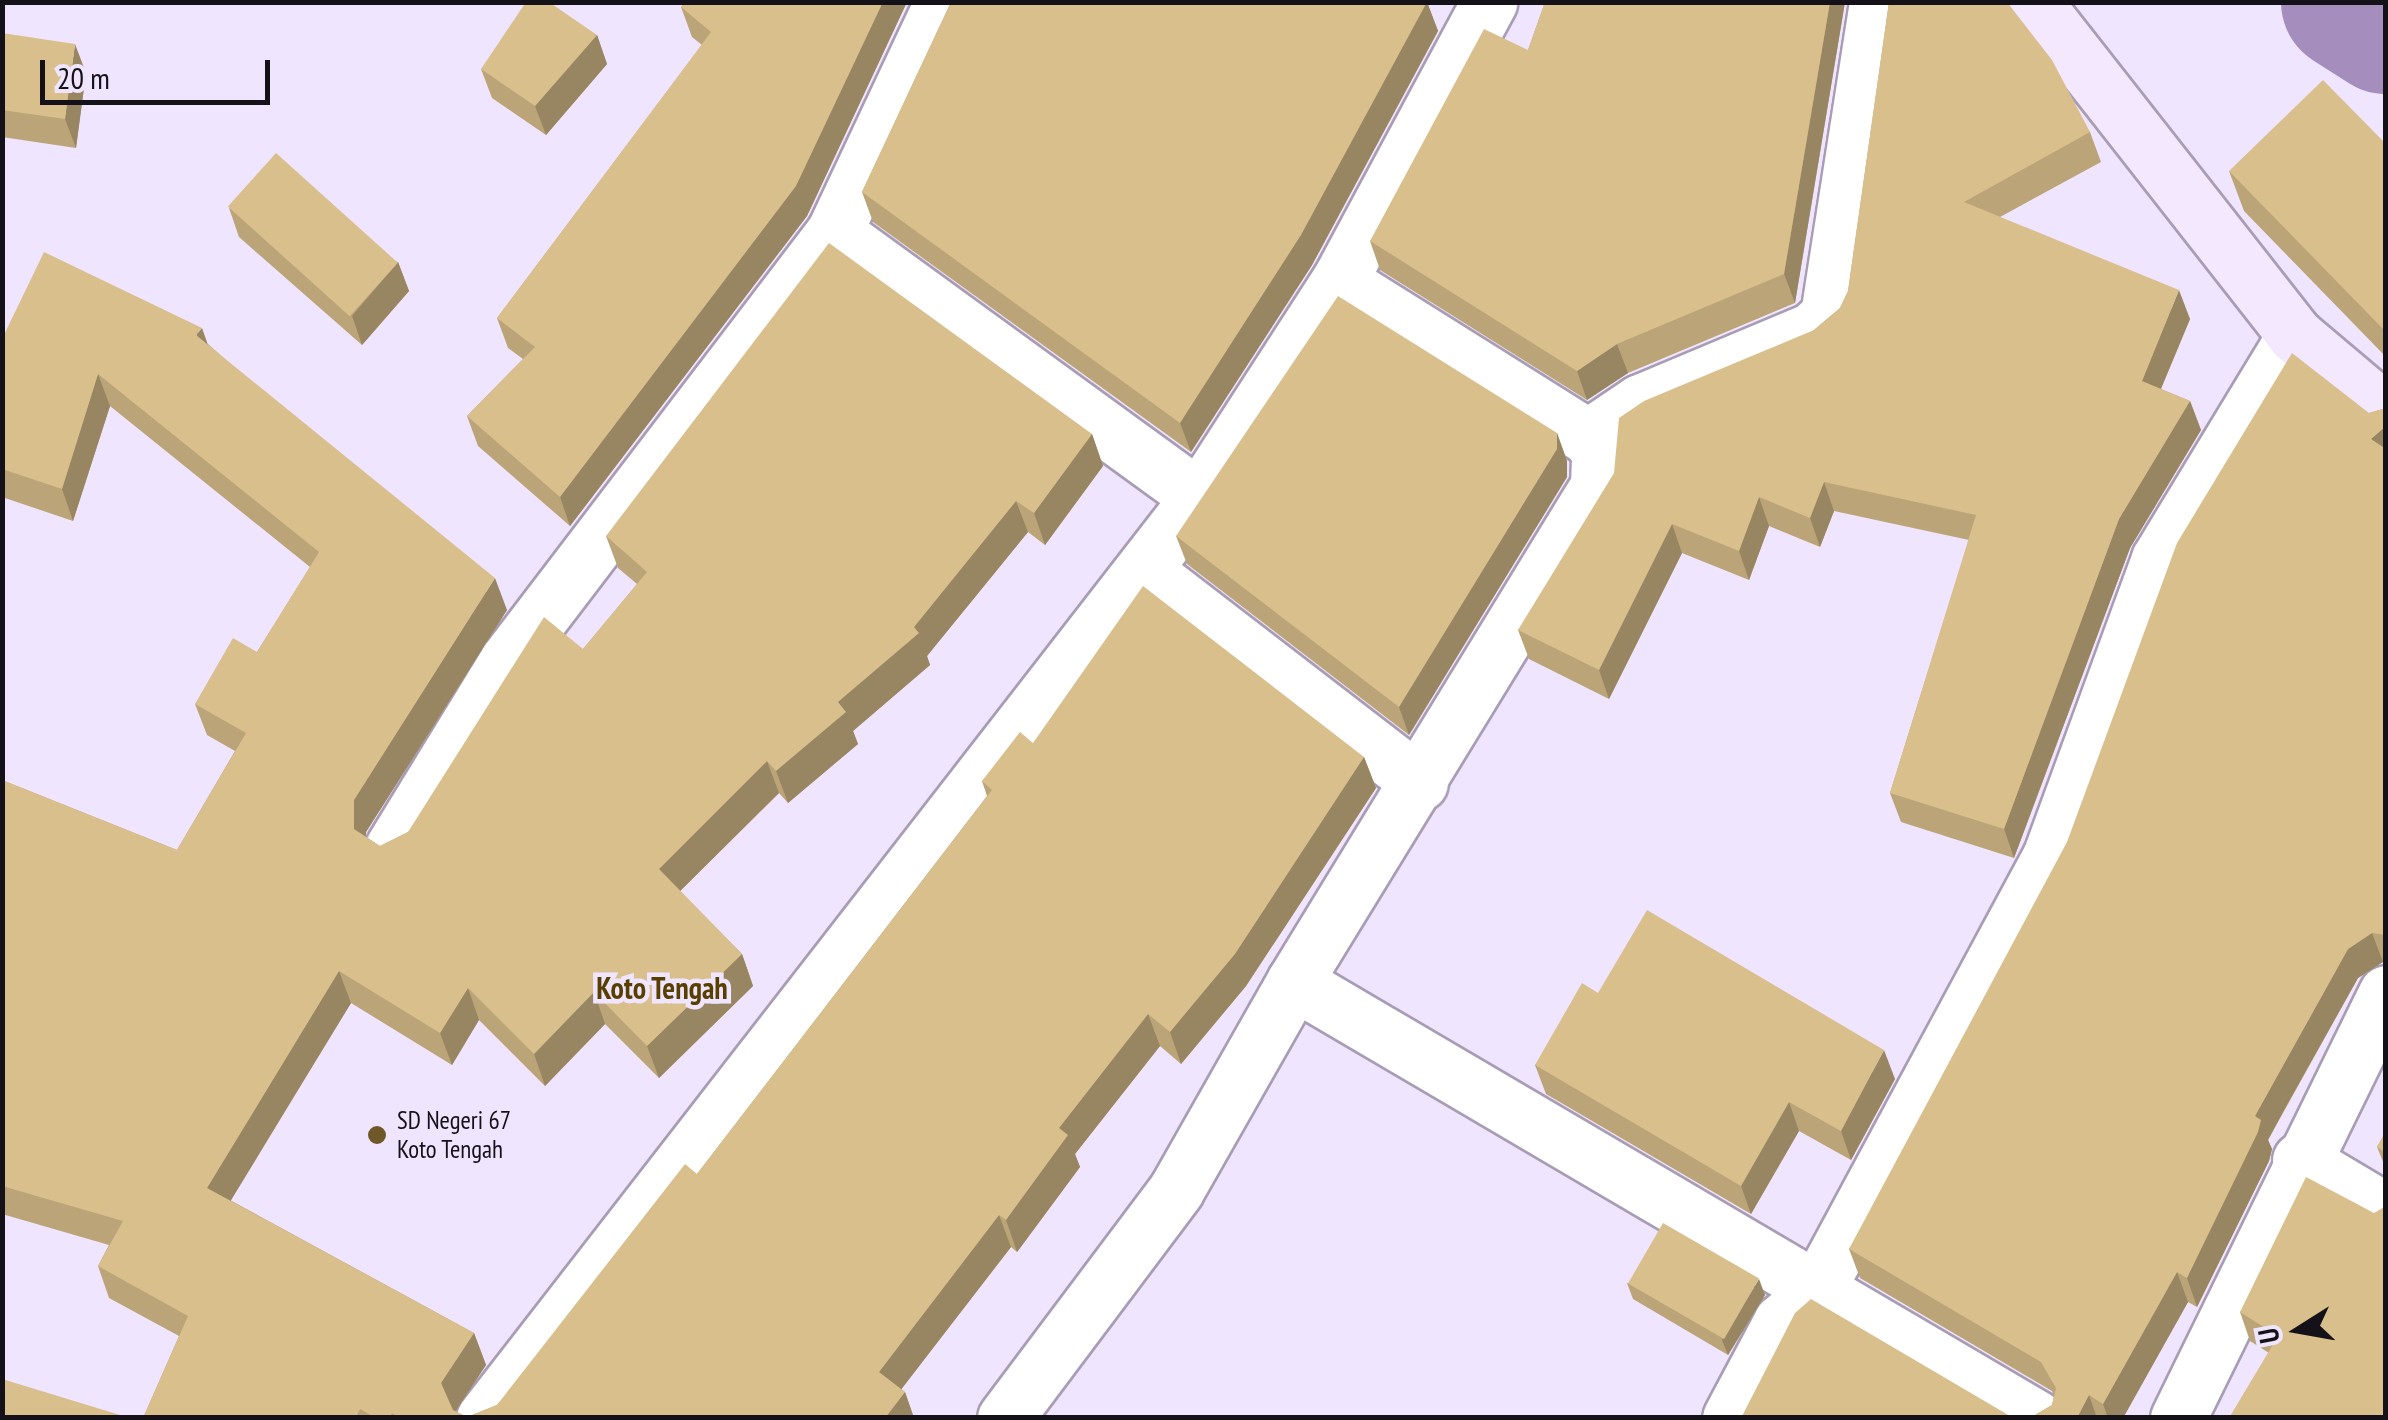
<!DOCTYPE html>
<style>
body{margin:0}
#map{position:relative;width:2388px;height:1420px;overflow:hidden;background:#f0e5fe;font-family:"PT Sans Narrow",sans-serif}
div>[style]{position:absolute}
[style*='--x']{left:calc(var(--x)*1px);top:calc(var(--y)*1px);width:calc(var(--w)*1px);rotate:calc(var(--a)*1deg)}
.river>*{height:138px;margin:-69px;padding:0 69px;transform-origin:69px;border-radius:69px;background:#a58ebd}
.roads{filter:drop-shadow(2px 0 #a89db4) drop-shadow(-2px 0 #a89db4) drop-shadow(0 2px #a89db4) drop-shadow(0 -2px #a89db4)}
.street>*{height:55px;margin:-27.5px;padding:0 27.5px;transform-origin:27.5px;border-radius:27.5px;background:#fff}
.secondary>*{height:55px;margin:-27.5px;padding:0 27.5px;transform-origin:27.5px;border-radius:27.5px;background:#f3e8fe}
.wall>*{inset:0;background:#bba478}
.shaded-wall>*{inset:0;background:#988662}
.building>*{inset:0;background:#d9bf8c;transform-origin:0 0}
.dots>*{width:28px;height:28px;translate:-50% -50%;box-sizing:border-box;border:5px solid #f0e5fe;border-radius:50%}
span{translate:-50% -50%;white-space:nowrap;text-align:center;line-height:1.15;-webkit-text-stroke:9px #f0e5fe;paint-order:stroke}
.poi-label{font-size:25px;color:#151119}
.left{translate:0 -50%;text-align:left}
.quarter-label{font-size:30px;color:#573f00;font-weight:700}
.frame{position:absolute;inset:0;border:5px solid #151119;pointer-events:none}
.north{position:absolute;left:2248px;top:1280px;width:100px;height:100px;-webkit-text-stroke:8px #f0e5fe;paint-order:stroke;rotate:259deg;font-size:28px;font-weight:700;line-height:40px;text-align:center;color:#151119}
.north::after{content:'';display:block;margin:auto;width:35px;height:45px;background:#151119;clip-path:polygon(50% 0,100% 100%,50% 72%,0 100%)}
.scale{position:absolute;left:40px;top:60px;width:230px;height:45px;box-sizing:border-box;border:5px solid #151119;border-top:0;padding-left:12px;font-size:30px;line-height:35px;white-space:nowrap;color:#151119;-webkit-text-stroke:8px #f0e5fe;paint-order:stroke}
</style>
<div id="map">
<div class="river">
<div style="--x:2350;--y:2;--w:43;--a:32.6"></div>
</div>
<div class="roads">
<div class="street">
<div style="--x:834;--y:232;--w:451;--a:36"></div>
<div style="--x:1588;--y:437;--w:63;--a:-33.9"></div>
<div style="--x:1640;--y:402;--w:186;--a:-22.7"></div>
<div style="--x:1812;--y:330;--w:22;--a:-43"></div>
<div style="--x:1828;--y:315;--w:317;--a:-81.1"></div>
<div style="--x:1145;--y:571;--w:347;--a:37.6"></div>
<div style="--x:393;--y:847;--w:218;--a:-58.5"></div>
<div style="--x:507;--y:661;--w:539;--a:-52.68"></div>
<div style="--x:834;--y:232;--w:254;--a:-64.8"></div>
<div style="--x:1294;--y:982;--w:861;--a:30.44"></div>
<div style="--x:2300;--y:1160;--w:100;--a:30.7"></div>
<div style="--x:484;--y:1418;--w:1166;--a:-52.18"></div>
<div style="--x:1199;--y:497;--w:257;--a:-57.1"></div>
<div style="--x:1339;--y:281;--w:317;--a:-61.7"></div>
<div style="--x:1005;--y:1418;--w:285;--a:-53.1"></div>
<div style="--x:1176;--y:1190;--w:239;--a:-60.4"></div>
<div style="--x:1294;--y:982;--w:582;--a:-58.5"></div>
<div style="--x:1598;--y:486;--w:36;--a:-88"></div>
<div style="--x:1599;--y:450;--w:17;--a:-130"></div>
<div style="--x:1588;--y:437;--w:294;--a:-147.9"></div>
<div style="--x:1730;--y:1418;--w:109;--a:-62"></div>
<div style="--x:1781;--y:1322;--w:45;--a:-40.5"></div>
<div style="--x:1815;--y:1293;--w:495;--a:-61.7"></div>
<div style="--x:2050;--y:857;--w:317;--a:-69.9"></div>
<div style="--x:2159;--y:559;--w:262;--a:-58.7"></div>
<div style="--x:2178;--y:1418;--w:473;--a:-63.9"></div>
</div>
<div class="secondary">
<div style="--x:2034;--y:2;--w:423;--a:51.9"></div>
<div style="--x:2295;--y:335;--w:119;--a:40.2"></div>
</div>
</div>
<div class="wall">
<div style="clip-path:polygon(907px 2px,807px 216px,570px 526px,478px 446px,467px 416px,523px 359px,508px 348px,497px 318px,702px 45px,692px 37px,681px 7px)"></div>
<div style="clip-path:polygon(951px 2px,1427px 2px,1438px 31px,1312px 265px,1191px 452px,873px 222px,862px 192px)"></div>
<div style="clip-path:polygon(1545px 2px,1845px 2px,1795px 303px,1628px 373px,1587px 400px,1380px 270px,1370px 241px,1528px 50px)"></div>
<div style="clip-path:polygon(1889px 2px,2090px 132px,2101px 162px,2000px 217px,2190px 319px,2161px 389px,2190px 401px,2201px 430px,2130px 548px,2014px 858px,1901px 822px,1890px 793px,1969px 540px,1834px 511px,1820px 547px,1769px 526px,1749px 580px,1682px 553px,1609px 699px,1529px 659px,1518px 630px,1814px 330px,1840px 308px,1848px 291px)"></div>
<div style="clip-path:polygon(2px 33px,86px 73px,76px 148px,2px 137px)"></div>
<div style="clip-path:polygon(597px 35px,607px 64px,546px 135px,492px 98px,481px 69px)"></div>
<div style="clip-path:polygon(2386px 144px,2386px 357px,2244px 211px,2229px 171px)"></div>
<div style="clip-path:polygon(229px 208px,398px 262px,409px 291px,362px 345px,239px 237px)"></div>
<div style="clip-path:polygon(2px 339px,208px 344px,507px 610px,366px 832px,366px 837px,380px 846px,408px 832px,583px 649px,637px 584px,618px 568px,606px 536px,1092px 434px,1103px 466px,1045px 545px,1028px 532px,927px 656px,930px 665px,853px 731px,858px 744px,788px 803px,779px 793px,680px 891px,742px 954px,753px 986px,659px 1078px,605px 1024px,545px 1086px,479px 1020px,452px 1065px,351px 1003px,230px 1200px,474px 1333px,486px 1365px,455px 1411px,467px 1417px,497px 1405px,697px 1174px,987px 796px,982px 781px,1033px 743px,1364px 757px,1376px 788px,1246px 986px,1181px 1064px,1160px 1046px,1075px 1154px,1080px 1167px,1017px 1252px,1011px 1247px,901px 1389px,905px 1392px,914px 1418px,143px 1418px,179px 1336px,109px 1298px,98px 1266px,109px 1245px,2px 1214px,2px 780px,177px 850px,235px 751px,207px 735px,195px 704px,257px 652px,310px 567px,110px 406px,73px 521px,2px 497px)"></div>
<div style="clip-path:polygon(2386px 408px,2386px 963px,2383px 962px,2358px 978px,2268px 1140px,2272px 1149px,2269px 1161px,2197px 1307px,2188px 1302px,2123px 1418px,2030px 1418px,2052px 1405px,2054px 1396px,2052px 1391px,1860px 1278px,1849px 1249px,2369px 413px)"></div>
<div style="clip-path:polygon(1557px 433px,1567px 461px,1567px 477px,1409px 735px,1187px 564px,1176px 536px)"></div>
<div style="clip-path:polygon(1598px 993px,1895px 1079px,1851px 1160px,1799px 1131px,1751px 1214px,1546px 1094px,1535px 1065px)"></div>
<div style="clip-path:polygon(2386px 1131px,2386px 1169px,2377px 1147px)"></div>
<div style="clip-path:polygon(2374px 1213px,2269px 1353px,2250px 1341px,2240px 1312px)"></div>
<div style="clip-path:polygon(1627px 1283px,1765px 1295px,1728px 1355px,1633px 1299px)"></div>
</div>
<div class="shaded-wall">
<div style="clip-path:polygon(883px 2px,907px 2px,807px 216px,570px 526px,560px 497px)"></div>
<div style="clip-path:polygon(1427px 2px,1438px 31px,1312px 265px,1191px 452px,1180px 423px)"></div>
<div style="clip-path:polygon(1830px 2px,1845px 2px,1795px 303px,1784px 274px)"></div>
<div style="clip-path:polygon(597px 35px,607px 64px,546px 135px,535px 106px)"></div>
<div style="clip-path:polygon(75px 44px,86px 73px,76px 148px,65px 119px)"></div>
<div style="clip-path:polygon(398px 262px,409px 291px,362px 345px,352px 316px)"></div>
<div style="clip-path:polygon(2179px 290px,2190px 319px,2152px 410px,2142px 381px)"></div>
<div style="clip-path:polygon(202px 328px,213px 359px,196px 335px)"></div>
<div style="clip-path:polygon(1617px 344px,1628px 373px,1587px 400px,1577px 371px)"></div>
<div style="clip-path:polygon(98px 374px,110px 406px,73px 521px,62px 489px)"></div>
<div style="clip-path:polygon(2190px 401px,2201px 430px,2130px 548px,2014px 858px,2004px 829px,2119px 519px)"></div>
<div style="clip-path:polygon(2386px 426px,2386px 465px,2371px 439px)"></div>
<div style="clip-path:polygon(1557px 433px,1567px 461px,1567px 477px,1409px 735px,1399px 707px)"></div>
<div style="clip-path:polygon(1092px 434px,1103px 466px,1045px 545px,1034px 513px)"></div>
<div style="clip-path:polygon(1824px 482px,1834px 511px,1820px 547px,1810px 518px)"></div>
<div style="clip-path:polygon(1759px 497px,1769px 526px,1749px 580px,1739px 551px)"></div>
<div style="clip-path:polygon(1016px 501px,1028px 532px,927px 656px,930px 665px,853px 731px,858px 744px,788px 803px,776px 771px,838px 702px,914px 627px)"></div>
<div style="clip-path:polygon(1672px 524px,1682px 553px,1609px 699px,1599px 670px)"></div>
<div style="clip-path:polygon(495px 578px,507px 610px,366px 832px,365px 861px,354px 829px,354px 800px)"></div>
<div style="clip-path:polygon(1364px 757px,1376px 788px,1246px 986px,1181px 1064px,1170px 1032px)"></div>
<div style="clip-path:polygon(767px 761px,779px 793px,670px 901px,659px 869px)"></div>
<div style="clip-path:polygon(2372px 933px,2383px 962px,2358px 978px,2284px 1110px,2268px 1140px,2272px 1149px,2269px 1161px,2197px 1307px,2187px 1278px,2255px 1116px,2348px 949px)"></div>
<div style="clip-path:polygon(742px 954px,753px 986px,659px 1078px,647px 1046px)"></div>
<div style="clip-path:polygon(339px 971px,351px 1003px,219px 1220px,207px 1188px)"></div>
<div style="clip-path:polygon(468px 988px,479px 1020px,452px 1065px,440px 1033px)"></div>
<div style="clip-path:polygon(594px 992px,605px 1024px,545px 1086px,534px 1054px)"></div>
<div style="clip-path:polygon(1148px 1014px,1160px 1046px,1075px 1154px,1080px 1167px,1017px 1252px,1006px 1220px,1059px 1128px)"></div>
<div style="clip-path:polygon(1884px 1050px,1895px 1079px,1851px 1160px,1841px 1131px)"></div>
<div style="clip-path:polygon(1789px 1102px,1799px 1131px,1751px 1214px,1741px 1186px)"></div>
<div style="clip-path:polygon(999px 1215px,1011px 1247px,890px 1404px,879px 1372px)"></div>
<div style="clip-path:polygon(2177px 1272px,2188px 1302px,2123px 1418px,2108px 1418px,2103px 1404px)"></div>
<div style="clip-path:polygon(1759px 1279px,1765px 1295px,1728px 1355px,1722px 1340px)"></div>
<div style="clip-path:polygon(474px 1333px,486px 1365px,453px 1415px,441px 1383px)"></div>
<div style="clip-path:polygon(905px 1392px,914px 1418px,885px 1418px)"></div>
<div style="clip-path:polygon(2089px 1395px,2097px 1418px,2077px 1418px)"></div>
</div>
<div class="building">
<div style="clip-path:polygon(526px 2px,549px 2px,597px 35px,535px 106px,481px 69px)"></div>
<div style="clip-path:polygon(684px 2px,883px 2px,796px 186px,560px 497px,467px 416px,535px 347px,497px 318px,711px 32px,681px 7px)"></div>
<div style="clip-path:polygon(951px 2px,1427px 2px,1301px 235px,1180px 423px,862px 192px)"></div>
<div style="clip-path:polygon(1545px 2px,1830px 2px,1784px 274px,1617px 344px,1577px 371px,1370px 241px,1484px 29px,1528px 50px)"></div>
<div style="clip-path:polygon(1889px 2px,2007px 2px,2052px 60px,2090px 132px,1964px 202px,2179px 290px,2142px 381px,2190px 401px,2119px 519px,2004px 829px,1890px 793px,1976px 515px,1824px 482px,1810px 518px,1759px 497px,1739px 551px,1672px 524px,1599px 670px,1518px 630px,1614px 473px,1619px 418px,1644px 401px,1814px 330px,1840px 308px,1848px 291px)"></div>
<div style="clip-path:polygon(2px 33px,75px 44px,65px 119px,2px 110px)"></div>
<div style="clip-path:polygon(2323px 80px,2386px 144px,2386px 332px,2229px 171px)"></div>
<div style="left:276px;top:153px;width:164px;height:72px;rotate:42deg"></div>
<div style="clip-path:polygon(829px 243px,1092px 434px,1034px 513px,1016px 501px,914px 627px,919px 633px,838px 702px,846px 712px,776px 771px,767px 761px,659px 869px,742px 954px,647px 1046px,594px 992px,534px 1054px,468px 988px,440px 1033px,339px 971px,207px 1188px,474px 1333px,441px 1383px,453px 1410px,467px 1417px,497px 1405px,685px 1164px,697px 1174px,992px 790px,982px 781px,1020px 732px,1033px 743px,1143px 586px,1364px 757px,1235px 954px,1170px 1032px,1148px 1014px,1059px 1128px,1068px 1135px,1006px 1220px,999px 1215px,879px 1372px,905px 1392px,885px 1418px,399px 1418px,392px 1413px,390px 1418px,376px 1418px,360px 1409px,356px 1418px,143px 1418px,188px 1316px,98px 1266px,123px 1221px,2px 1186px,2px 780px,177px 850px,246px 733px,195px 704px,233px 638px,257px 652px,319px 552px,98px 374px,62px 489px,2px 469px,2px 339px,44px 252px,202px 328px,196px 335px,495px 578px,354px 800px,354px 829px,380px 846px,408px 832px,544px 617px,583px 649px,647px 572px,606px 536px)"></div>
<div style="clip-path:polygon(1338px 296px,1557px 433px,1557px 449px,1399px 707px,1176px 536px)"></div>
<div style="clip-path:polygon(2292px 353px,2369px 413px,2386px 408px,2386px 426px,2371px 439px,2386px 449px,2386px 935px,2372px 933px,2348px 949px,2255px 1116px,2261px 1120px,2258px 1132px,2187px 1278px,2177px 1272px,2103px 1404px,2089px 1395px,2077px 1418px,2030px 1418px,2052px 1405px,2056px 1388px,2041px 1362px,1849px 1249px,2067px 842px,2177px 543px)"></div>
<div style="clip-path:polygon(1647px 910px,1884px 1050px,1841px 1131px,1789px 1102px,1741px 1186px,1535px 1065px,1582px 983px,1598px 993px)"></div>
<div style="clip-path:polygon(2386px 1131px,2386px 1153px,2377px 1147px)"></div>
<div style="clip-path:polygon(2306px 1177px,2374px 1213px,2386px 1206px,2386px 1418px,2229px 1418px,2278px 1336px,2240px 1312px)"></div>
<div style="left:1663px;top:1223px;width:111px;height:70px;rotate:30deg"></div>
<div style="clip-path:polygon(1811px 1299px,2010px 1416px,2016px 1418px,1741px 1418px,1795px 1313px)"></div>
<div style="clip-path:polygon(2px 1379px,130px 1418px,2px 1418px)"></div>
</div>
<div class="dots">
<div style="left:377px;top:1135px;background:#6f5828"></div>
</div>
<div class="poi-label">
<span class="left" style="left:397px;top:1135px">SD Negeri 67<br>Koto Tengah</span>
</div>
<div class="quarter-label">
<span style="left:662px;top:988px">Koto Tengah</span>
</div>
<div class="frame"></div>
<div class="north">U</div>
<div class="scale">20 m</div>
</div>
